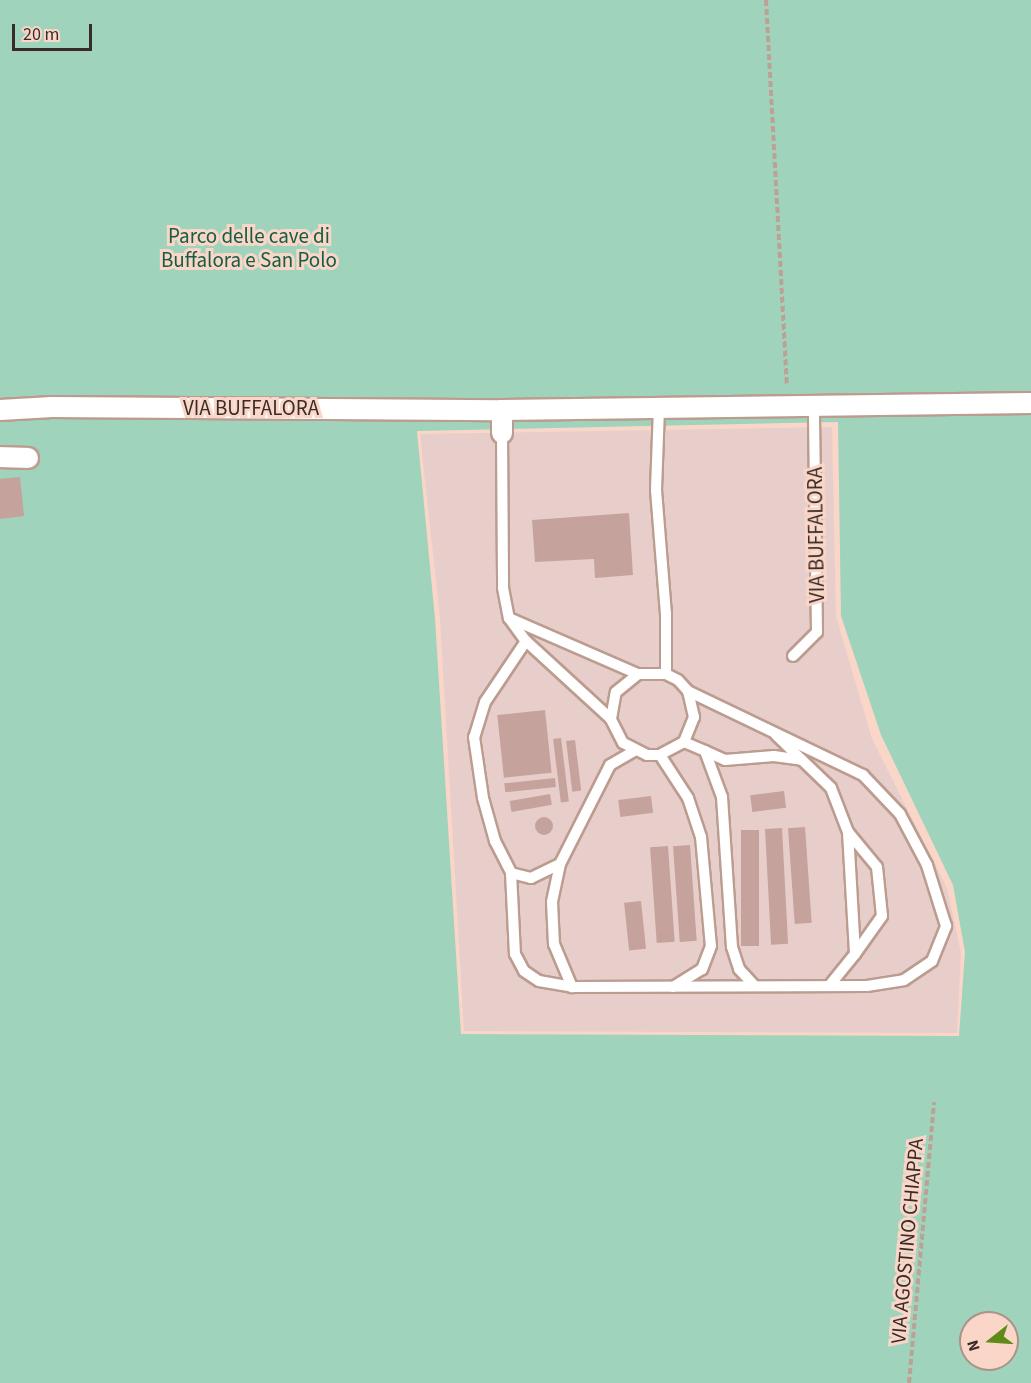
<!DOCTYPE html>
<style>
body{margin:0}
#map{position:relative;width:1031px;height:1383px;overflow:hidden;background:#f9d6c8;font-family:"Source Sans 3",sans-serif}
div>[style]{position:absolute}
[style*='--x']{left:calc(var(--x)*1px);top:calc(var(--y)*1px);width:calc(var(--w)*1px);rotate:calc(var(--a)*1deg)}
.industrial>*{inset:0;background:#e8cecb}
.green>*{inset:0;background:#9fd3bb}
.building>*{inset:0;background:#c6a29c;transform-origin:0 0}
.round{border-radius:50%}
.path>*{height:4px;margin-top:-2px;transform-origin:0;background:repeating-linear-gradient(90deg,#bda196 0 6px,transparent 0 9px)}
.roads{filter:drop-shadow(2px 0 #bc9c8f) drop-shadow(-2px 0 #bc9c8f) drop-shadow(0 2px #bc9c8f) drop-shadow(0 -2px #bc9c8f)}
.service>*{height:10px;margin:-5px;padding:0 5px;transform-origin:5px;border-radius:5px;background:#fff}
.minor>*{height:20px;margin:-10px;padding:0 10px;transform-origin:10px;border-radius:10px;background:#fff}
span{translate:-50% -50%;white-space:nowrap;text-align:center;line-height:1.15;-webkit-text-stroke:6px #f9d6c8;paint-order:stroke}
.park-label{font-size:21px;color:#155d43}
.street-label{font-size:21px;color:#392c27}
.north{position:absolute;left:959px;top:1311px;width:60px;height:60px;box-sizing:border-box;background:#f9d6c8;border:2px solid #ac9288;border-radius:50%;rotate:253deg;font-size:16px;font-weight:700;line-height:24px;text-align:center;color:#392c27}
.north::after{content:'';display:block;margin:auto;width:21px;height:27px;background:#608a17;clip-path:polygon(50% 0,100% 100%,50% 72%,0 100%)}
.scale{position:absolute;left:12px;top:24px;width:80px;height:27px;box-sizing:border-box;border:3px solid #392c27;border-top:0;padding-left:8px;font-size:18px;line-height:21px;white-space:nowrap;color:#392c27;-webkit-text-stroke:4px #f9d6c8;paint-order:stroke}
</style>
<div id="map">
<div class="industrial">
<div style="clip-path:polygon(832px 427px,836px 616px,872px 739px,947px 888px,961px 953px,957px 1033px,464px 1031px,440px 618px,420px 434px)"></div>
</div>
<div class="green">
<div style="clip-path:polygon(evenodd,0 0,1031px 0,1031px 1383px,0 1383px,0 0,838px 422px,841px 616px,881px 735px,953px 885px,965px 952px,959px 1036px,461px 1034px,435px 619px,417px 431px,838px 422px,0 0,971px 1323px,1007px 1323px,1007px 1359px,971px 1359px,971px 1323px)"></div>
</div>
<div class="building">
<div style="clip-path:polygon(20px 477px,24px 516px,0 519px,0 479px)"></div>
<div style="clip-path:polygon(629px 513px,633px 575px,595px 578px,594px 559px,535px 562px,532px 520px)"></div>
<div style="left:545px;top:710px;width:63px;height:48px;rotate:84deg"></div>
<div style="left:561px;top:738px;width:64px;height:8px;rotate:83deg"></div>
<div style="left:575px;top:740px;width:51px;height:9px;rotate:83deg"></div>
<div style="left:555px;top:778px;width:9px;height:51px;rotate:84deg"></div>
<div style="left:784px;top:791px;width:17px;height:34px;rotate:83deg"></div>
<div style="left:550px;top:794px;width:11px;height:41px;rotate:80deg"></div>
<div style="left:651px;top:796px;width:17px;height:33px;rotate:83deg"></div>
<div class="round" style="left:535px;top:817px;width:18px;height:18px"></div>
<div style="left:805px;top:827px;width:96px;height:17px;rotate:86deg"></div>
<div style="left:782px;top:828px;width:116px;height:17px;rotate:87deg"></div>
<div style="left:741px;top:830px;width:18px;height:116px"></div>
<div style="left:690px;top:845px;width:96px;height:17px;rotate:86deg"></div>
<div style="left:668px;top:846px;width:96px;height:18px;rotate:86deg"></div>
<div style="left:641px;top:901px;width:48px;height:17px;rotate:84deg"></div>
</div>
<div class="path">
<div style="--x:766;--y:0;--w:385;--a:86.9"></div>
<div style="--x:909;--y:1383;--w:282;--a:-84.9"></div>
</div>
<div class="roads">
<div class="service">
<div style="--x:659;--y:408;--w:82;--a:92.1"></div>
<div style="--x:656;--y:490;--w:124;--a:85.4"></div>
<div style="--x:666;--y:614;--w:60;--a:90"></div>
<div style="--x:502;--y:433;--w:155;--a:89.6"></div>
<div style="--x:503;--y:588;--w:31;--a:79"></div>
<div style="--x:509;--y:618;--w:29;--a:54"></div>
<div style="--x:526;--y:641;--w:115;--a:42.5"></div>
<div style="--x:509;--y:618;--w:141;--a:23.5"></div>
<div style="--x:638;--y:674;--w:28;--a:0"></div>
<div style="--x:666;--y:674;--w:13;--a:27"></div>
<div style="--x:678;--y:680;--w:15;--a:48"></div>
<div style="--x:688;--y:691;--w:27;--a:77"></div>
<div style="--x:694;--y:717;--w:27;--a:112"></div>
<div style="--x:684;--y:742;--w:27;--a:152"></div>
<div style="--x:660;--y:755;--w:13;--a:180"></div>
<div style="--x:647;--y:755;--w:27;--a:-153"></div>
<div style="--x:623;--y:743;--w:27;--a:-117"></div>
<div style="--x:611;--y:719;--w:27;--a:-80"></div>
<div style="--x:616;--y:692;--w:28;--a:-39"></div>
<div style="--x:526;--y:641;--w:73;--a:123.9"></div>
<div style="--x:485;--y:702;--w:37;--a:107"></div>
<div style="--x:474;--y:737;--w:62;--a:81.6"></div>
<div style="--x:483;--y:798;--w:45;--a:74.4"></div>
<div style="--x:495;--y:841;--w:36;--a:63"></div>
<div style="--x:511;--y:873;--w:21;--a:14"></div>
<div style="--x:531;--y:878;--w:32;--a:-26"></div>
<div style="--x:560;--y:864;--w:111;--a:-63.2"></div>
<div style="--x:610;--y:765;--w:28;--a:-30"></div>
<div style="--x:793;--y:656;--w:34;--a:-45"></div>
<div style="--x:817;--y:632;--w:227;--a:-90.8"></div>
<div style="--x:776;--y:735;--w:76;--a:43.9"></div>
<div style="--x:831;--y:788;--w:47;--a:68.9"></div>
<div style="--x:848;--y:832;--w:122;--a:86.7"></div>
<div style="--x:855;--y:954;--w:41;--a:129.1"></div>
<div style="--x:684;--y:742;--w:23;--a:23"></div>
<div style="--x:705;--y:751;--w:49;--a:69.7"></div>
<div style="--x:722;--y:797;--w:150;--a:86.2"></div>
<div style="--x:732;--y:947;--w:23;--a:72"></div>
<div style="--x:739;--y:969;--w:23;--a:47"></div>
<div style="--x:705;--y:751;--w:22;--a:24"></div>
<div style="--x:725;--y:760;--w:49;--a:-4.7"></div>
<div style="--x:774;--y:756;--w:28;--a:8"></div>
<div style="--x:660;--y:755;--w:51;--a:56.9"></div>
<div style="--x:688;--y:798;--w:41;--a:71.6"></div>
<div style="--x:701;--y:837;--w:109;--a:84.8"></div>
<div style="--x:711;--y:946;--w:25;--a:111"></div>
<div style="--x:702;--y:969;--w:34;--a:148"></div>
<div style="--x:848;--y:832;--w:45;--a:50.4"></div>
<div style="--x:877;--y:867;--w:49;--a:84.2"></div>
<div style="--x:882;--y:916;--w:47;--a:125.4"></div>
<div style="--x:560;--y:864;--w:39;--a:102"></div>
<div style="--x:552;--y:902;--w:42;--a:87.3"></div>
<div style="--x:554;--y:944;--w:47;--a:67.3"></div>
<div style="--x:511;--y:873;--w:81;--a:87.2"></div>
<div style="--x:515;--y:954;--w:19;--a:62"></div>
<div style="--x:524;--y:971;--w:18;--a:34"></div>
<div style="--x:539;--y:981;--w:34;--a:10"></div>
<div style="--x:572;--y:987;--w:295;--a:-0.2"></div>
<div style="--x:867;--y:986;--w:37;--a:-9"></div>
<div style="--x:904;--y:980;--w:34;--a:-34"></div>
<div style="--x:932;--y:961;--w:38;--a:-68"></div>
<div style="--x:946;--y:926;--w:64;--a:-107.3"></div>
<div style="--x:927;--y:865;--w:58;--a:-117.9"></div>
<div style="--x:900;--y:814;--w:54;--a:-133.5"></div>
<div style="--x:863;--y:775;--w:194;--a:-154.4"></div>
</div>
<div class="minor">
<div style="--x:0;--y:410;--w:52;--a:-3.3"></div>
<div style="--x:52;--y:407;--w:450;--a:0.4"></div>
<div style="--x:502;--y:410;--w:529;--a:-0.76"></div>
<div style="--x:502;--y:410;--w:23;--a:90"></div>
<div style="--x:0;--y:457;--w:28;--a:2"></div>
</div>
</div>
<div class="park-label">
<span style="left:249px;top:248px">Parco delle cave di<br>Buffalora e San Polo</span>
</div>
<div class="street-label">
<span style="left:251px;top:408px">VIA BUFFALORA</span>
<span style="left:816px;top:535px;rotate:-91deg">VIA BUFFALORA</span>
<span style="left:907px;top:1241px;rotate:-85deg">VIA AGOSTINO CHIAPPA</span>
</div>
<div class="north">N</div>
<div class="scale">20 m</div>
</div>
